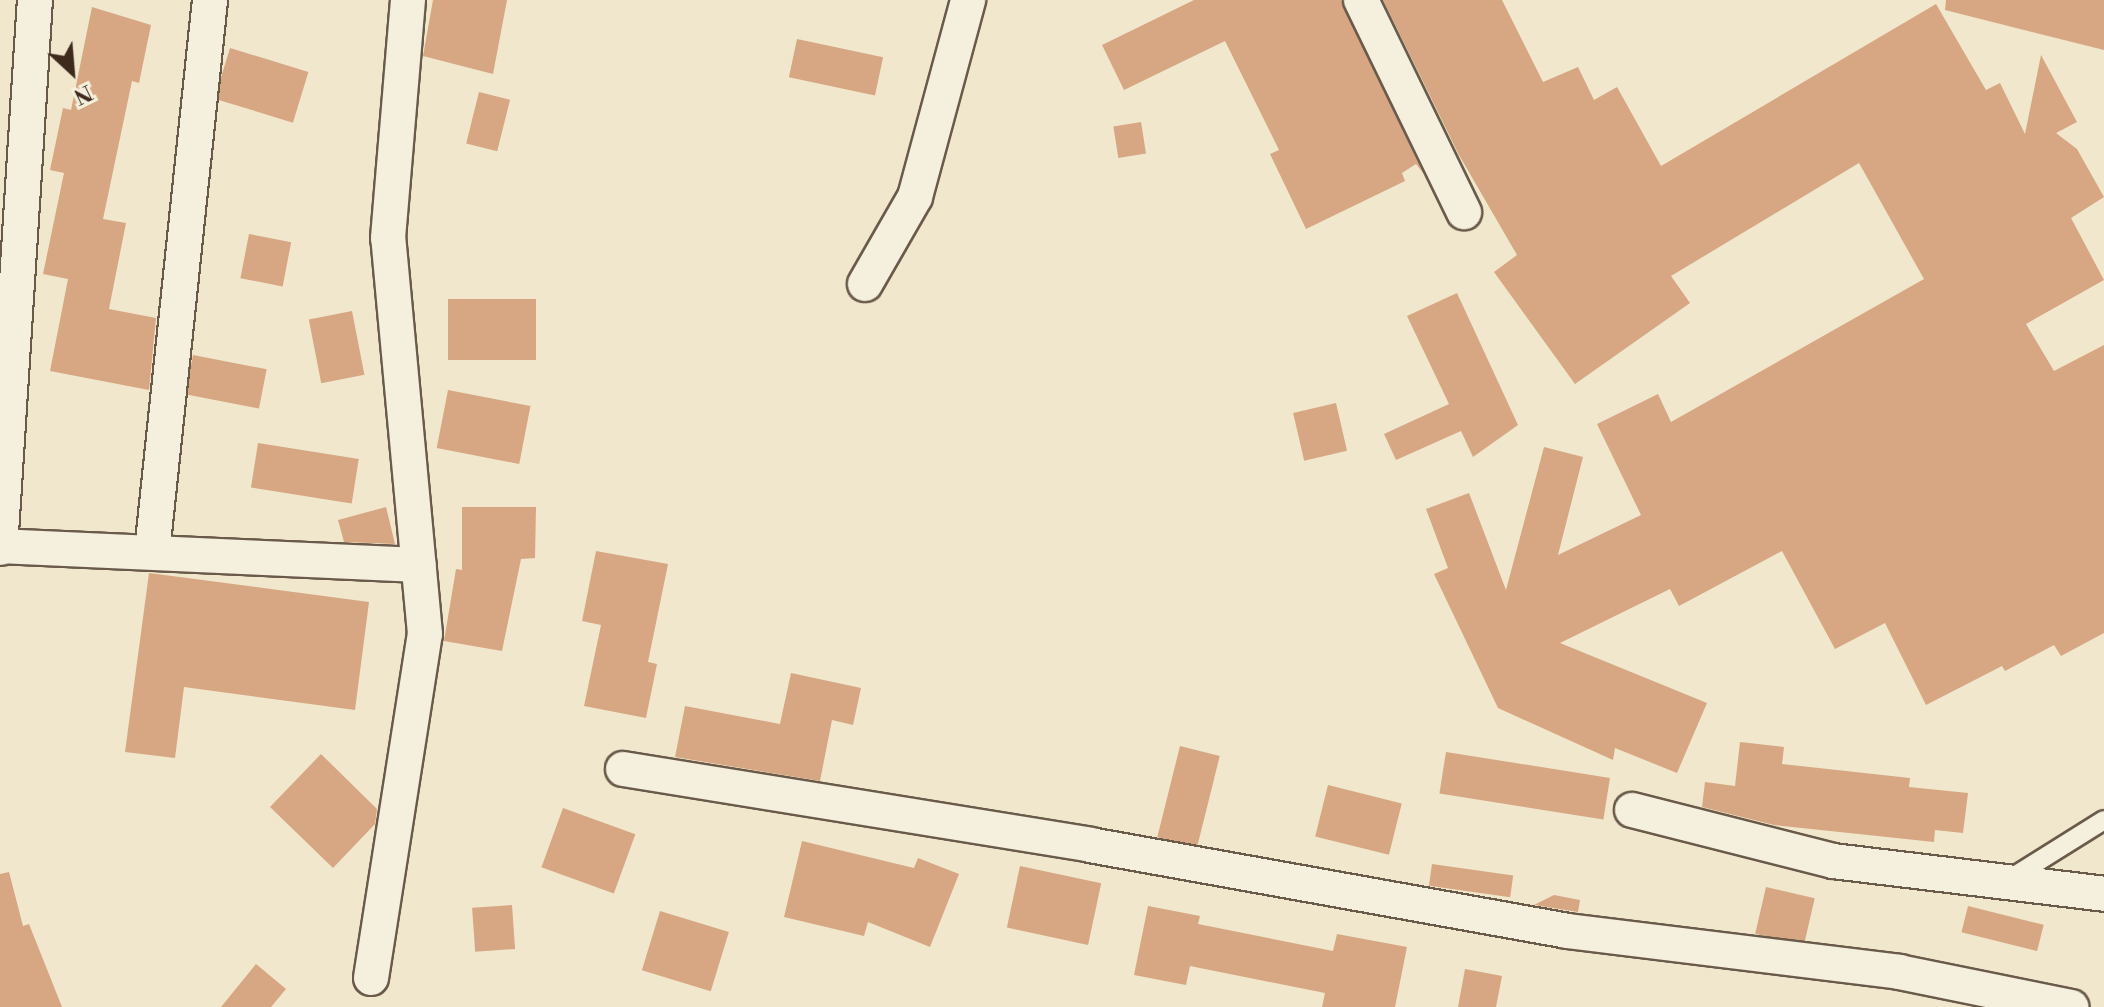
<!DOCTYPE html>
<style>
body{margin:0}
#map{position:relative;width:2104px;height:1007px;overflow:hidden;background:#f0e7cd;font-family:"Libre Bodoni",serif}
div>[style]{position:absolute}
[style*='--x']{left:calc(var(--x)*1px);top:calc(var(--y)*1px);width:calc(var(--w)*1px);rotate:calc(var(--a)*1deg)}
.building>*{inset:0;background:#d6a782;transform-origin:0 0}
.roads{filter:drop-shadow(2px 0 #6a5a4a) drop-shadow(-2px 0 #6a5a4a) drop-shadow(0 2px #6a5a4a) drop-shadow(0 -2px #6a5a4a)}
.service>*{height:18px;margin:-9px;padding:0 9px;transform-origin:9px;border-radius:9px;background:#f5efde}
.minor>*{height:34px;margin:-17px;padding:0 17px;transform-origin:17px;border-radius:17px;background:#f5efde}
span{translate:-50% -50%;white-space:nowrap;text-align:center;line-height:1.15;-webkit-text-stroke:6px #f5efde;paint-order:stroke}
.north{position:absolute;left:32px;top:32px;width:80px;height:80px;-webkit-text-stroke:6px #f5efde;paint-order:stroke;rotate:154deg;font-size:22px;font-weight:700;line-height:32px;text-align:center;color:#3e2b1e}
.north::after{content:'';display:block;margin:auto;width:28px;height:36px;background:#3e2b1e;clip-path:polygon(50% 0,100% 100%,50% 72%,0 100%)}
</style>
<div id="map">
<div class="building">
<div style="clip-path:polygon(433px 0,507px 0,493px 74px,423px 56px)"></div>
<div style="clip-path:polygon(1194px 0,1341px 0,1423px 173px,1416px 164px,1402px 173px,1405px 181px,1306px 229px,1270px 154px,1279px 150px,1225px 41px,1124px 90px,1102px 45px)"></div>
<div style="clip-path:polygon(1383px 0,1502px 0,1543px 82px,1578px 67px,1594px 100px,1617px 87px,1661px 166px,1936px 4px,1986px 90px,2000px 83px,2025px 134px,2041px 55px,2077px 122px,2056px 133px,2077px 149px,2104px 197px,2071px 218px,2104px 280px,2026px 324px,2054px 371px,2104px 345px,2104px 633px,2061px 656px,2054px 645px,2005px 671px,2002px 666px,1926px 705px,1885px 623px,1835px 649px,1782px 551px,1679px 606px,1670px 589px,1560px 643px,1707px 703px,1677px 773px,1615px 748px,1613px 760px,1498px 708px,1434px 574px,1448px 568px,1426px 509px,1469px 493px,1506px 590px,1544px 447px,1583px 457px,1558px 555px,1641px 515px,1597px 424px,1658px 394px,1671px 422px,1924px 279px,1859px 163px,1671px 276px,1690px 303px,1575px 384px,1494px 272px,1517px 255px,1459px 155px)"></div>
<div style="clip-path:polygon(1946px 0,2104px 0,2104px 50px,1945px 10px)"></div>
<div style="clip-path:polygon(92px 7px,151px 25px,139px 83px,132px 81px,103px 219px,126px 223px,109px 309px,156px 318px,149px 390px,50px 371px,68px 279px,43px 274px,64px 173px,50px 170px,63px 108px,71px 110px)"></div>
<div style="left:797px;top:39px;width:88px;height:39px;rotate:12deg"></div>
<div style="left:230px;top:48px;width:82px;height:53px;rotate:17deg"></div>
<div style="left:479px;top:92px;width:32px;height:53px;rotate:14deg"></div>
<div style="left:1141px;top:122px;width:32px;height:28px;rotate:81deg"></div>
<div style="left:249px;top:234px;width:43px;height:45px;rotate:11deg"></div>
<div style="clip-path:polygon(1457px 293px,1518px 425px,1473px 457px,1461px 431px,1396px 460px,1384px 434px,1449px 404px,1407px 316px)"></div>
<div style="left:448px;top:299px;width:88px;height:61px"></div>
<div style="left:352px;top:311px;width:65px;height:44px;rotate:79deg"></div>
<div style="left:193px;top:355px;width:75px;height:40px;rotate:11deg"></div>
<div style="left:448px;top:390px;width:84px;height:59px;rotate:11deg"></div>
<div style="left:1336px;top:403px;width:49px;height:44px;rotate:77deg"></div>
<div style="left:258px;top:443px;width:102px;height:45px;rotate:9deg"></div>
<div style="clip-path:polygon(386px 507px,395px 544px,344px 542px,338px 520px)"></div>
<div style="clip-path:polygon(462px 507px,536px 507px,535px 558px,521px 559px,502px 651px,444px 641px,456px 569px,462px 570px)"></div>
<div style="clip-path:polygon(596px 551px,668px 564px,648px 662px,657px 664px,646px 718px,584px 706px,601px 625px,582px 621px)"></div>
<div style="clip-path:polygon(149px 573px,369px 602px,355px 710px,184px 687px,175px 758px,125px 752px)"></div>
<div style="clip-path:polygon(791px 673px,861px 688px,853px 725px,832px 720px,820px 781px,675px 757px,685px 706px,780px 724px)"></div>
<div style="clip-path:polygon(1740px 742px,1784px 747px,1782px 764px,1910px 778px,1909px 787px,1968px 793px,1963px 833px,1935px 830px,1934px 842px,1774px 825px,1702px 807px,1705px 782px,1735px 786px)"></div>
<div style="left:1180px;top:746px;width:41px;height:94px;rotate:14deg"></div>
<div style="left:1446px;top:752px;width:166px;height:42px;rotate:9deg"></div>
<div style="clip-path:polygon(321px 754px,377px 809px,375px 824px,333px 868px,270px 807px)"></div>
<div style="left:1328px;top:785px;width:76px;height:53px;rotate:14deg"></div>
<div style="left:563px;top:808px;width:77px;height:63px;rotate:20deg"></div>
<div style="clip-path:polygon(802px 841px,914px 868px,918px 858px,959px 874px,930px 947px,868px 922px,864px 936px,784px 917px)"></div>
<div style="left:1432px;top:864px;width:82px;height:22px;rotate:8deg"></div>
<div style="left:1020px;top:866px;width:83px;height:63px;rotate:12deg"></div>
<div style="clip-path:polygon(9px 872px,23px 926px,29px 924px,62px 1007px,0 1007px,0 874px)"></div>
<div style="left:1766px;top:887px;width:50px;height:48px;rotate:13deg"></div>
<div style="clip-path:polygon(1554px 895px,1580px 900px,1578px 912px,1534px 905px)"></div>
<div style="left:512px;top:905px;width:44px;height:40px;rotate:86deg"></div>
<div style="clip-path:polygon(1148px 906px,1200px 916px,1198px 924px,1333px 951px,1337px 934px,1407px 947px,1395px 1007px,1322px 1007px,1325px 993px,1190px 966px,1186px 985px,1134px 975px)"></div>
<div style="left:1968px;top:906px;width:78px;height:27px;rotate:14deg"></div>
<div style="left:660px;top:911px;width:72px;height:62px;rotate:17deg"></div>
<div style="clip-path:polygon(256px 964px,286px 989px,271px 1007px,221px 1007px)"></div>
<div style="clip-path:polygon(1465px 969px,1502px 976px,1496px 1007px,1458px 1007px)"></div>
</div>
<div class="roads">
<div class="service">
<div style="--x:2008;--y:880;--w:113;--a:-32"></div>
</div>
<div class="minor">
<div style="--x:1361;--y:0;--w:236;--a:64.1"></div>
<div style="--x:865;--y:284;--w:100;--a:-60.1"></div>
<div style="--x:915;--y:197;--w:204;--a:-74.9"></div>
<div style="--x:0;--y:546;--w:419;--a:2.6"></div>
<div style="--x:0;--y:548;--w:549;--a:-86.35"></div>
<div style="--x:152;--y:552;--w:555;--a:-84"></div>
<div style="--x:623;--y:769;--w:473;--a:9.2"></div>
<div style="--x:1090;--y:845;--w:485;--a:10.2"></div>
<div style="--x:1567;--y:931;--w:335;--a:7"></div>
<div style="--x:1899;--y:972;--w:176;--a:11.5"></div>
<div style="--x:1632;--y:810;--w:207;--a:14.2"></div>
<div style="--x:1833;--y:861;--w:273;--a:6.9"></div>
<div style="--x:371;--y:978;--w:348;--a:-81.1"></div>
<div style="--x:425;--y:634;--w:398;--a:-95.3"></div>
<div style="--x:388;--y:238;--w:239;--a:-85.2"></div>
</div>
</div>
<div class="north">N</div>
</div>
